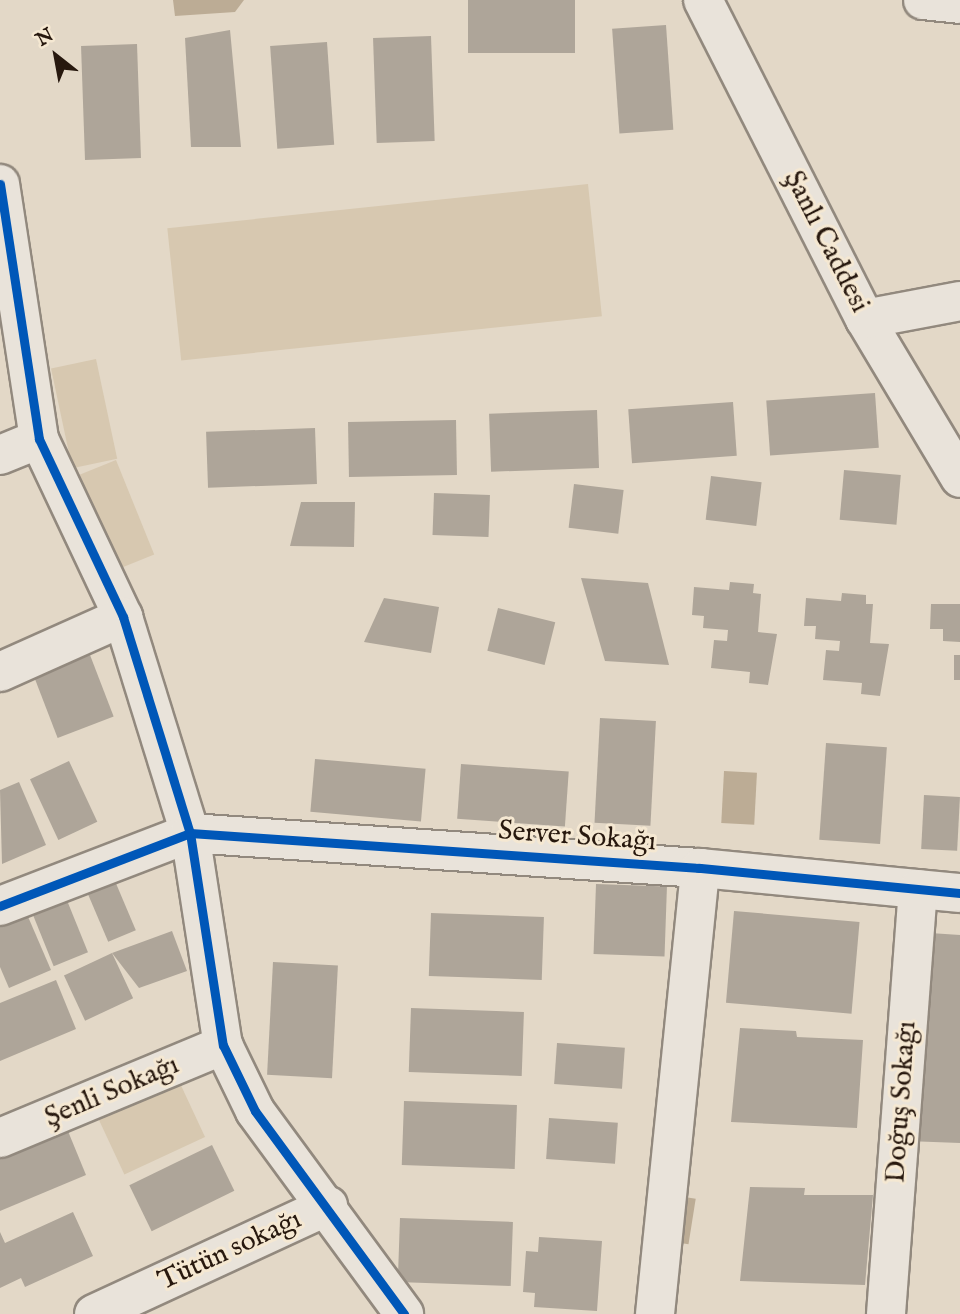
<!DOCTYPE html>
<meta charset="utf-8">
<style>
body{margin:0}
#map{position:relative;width:960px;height:1314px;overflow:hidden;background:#e3d8c7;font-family:"IM FELL English",serif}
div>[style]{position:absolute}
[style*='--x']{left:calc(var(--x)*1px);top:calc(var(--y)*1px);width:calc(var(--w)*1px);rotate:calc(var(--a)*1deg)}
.green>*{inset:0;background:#d7c8b0;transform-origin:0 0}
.water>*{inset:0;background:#bcac95;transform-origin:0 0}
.building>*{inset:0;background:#aea599;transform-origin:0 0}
.roads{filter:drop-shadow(2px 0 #92897e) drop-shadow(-2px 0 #92897e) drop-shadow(0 2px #92897e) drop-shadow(0 -2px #92897e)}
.minor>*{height:38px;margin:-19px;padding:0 19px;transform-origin:19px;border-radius:19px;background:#e9e3da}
.cycleway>*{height:9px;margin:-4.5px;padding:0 4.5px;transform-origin:4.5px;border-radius:4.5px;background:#0057b8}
span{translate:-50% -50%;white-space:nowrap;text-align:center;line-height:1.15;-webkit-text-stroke:6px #f5e8d2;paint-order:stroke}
.street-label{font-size:28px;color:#27180e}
.north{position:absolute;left:21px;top:21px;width:70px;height:70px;-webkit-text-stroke:5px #f5e8d2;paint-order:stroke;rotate:329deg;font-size:19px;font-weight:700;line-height:28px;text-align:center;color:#27180e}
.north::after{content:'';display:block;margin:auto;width:24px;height:32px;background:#27180e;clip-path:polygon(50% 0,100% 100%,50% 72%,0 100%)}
</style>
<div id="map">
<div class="green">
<div style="left:588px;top:184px;width:133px;height:423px;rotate:84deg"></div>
<div style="left:96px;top:359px;width:102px;height:46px;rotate:78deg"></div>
<div style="left:116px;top:460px;width:102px;height:46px;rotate:68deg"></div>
<div style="left:178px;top:1079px;width:64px;height:89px;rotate:65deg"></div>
</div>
<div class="water">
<div style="clip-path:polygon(173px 0,244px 0,235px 12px,175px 16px)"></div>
<div style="left:724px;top:771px;width:33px;height:52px;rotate:3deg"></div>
<div style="left:672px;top:1195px;width:24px;height:46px;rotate:9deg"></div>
</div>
<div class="building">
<div style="left:468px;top:0;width:107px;height:53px"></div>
<div style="left:666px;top:25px;width:105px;height:54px;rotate:86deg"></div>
<div style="clip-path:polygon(230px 30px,241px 147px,191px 147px,185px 38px)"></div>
<div style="left:431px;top:36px;width:105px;height:58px;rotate:88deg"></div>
<div style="left:327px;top:42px;width:103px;height:57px;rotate:86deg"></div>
<div style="left:137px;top:44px;width:114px;height:56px;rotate:88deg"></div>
<div style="left:875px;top:393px;width:55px;height:109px;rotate:86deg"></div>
<div style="left:733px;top:402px;width:54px;height:105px;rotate:86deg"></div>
<div style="left:597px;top:410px;width:58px;height:108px;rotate:88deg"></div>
<div style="left:456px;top:420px;width:55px;height:108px;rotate:89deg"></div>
<div style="left:315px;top:428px;width:56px;height:109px;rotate:88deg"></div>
<div style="left:844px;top:470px;width:57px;height:50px;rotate:5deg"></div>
<div style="left:711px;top:476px;width:51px;height:44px;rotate:7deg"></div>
<div style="left:574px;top:484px;width:50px;height:44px;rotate:7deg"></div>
<div style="left:434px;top:493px;width:56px;height:42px;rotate:2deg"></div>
<div style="clip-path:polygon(301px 502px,355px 502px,354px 547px,290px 546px)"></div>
<div style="clip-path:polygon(581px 578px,648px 583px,669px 665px,605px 661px)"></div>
<div style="clip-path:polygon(730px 582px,754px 584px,753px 593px,761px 594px,758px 632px,777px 634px,768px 685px,749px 683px,750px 672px,711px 668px,714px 640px,727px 641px,728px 630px,703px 628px,704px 616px,692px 615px,694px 587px,729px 590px)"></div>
<div style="clip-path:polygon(842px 593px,866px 595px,866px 604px,873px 604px,870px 643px,889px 644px,880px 696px,861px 694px,862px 683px,823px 680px,826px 650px,839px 651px,840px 641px,815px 639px,816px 626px,804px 626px,806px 598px,841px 601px)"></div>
<div style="clip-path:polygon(384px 598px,439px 607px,431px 653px,364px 642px)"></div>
<div style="clip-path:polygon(931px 604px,960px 604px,960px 642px,943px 641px,943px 629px,930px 629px)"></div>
<div style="left:498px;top:608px;width:59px;height:44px;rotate:14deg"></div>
<div style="left:90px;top:655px;width:66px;height:60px;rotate:69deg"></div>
<div style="left:954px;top:655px;width:6px;height:25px"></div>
<div style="left:600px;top:718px;width:56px;height:105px;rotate:3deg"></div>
<div style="left:826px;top:743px;width:61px;height:97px;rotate:4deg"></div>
<div style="left:315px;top:759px;width:111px;height:53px;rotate:5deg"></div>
<div style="left:69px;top:761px;width:67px;height:43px;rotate:65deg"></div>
<div style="left:461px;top:764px;width:108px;height:55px;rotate:4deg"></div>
<div style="clip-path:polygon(19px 782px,46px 845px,2px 864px,0 790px)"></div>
<div style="left:924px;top:795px;width:36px;height:54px;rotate:3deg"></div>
<div style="left:112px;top:874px;width:61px;height:30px;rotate:67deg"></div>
<div style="left:596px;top:884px;width:71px;height:70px;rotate:2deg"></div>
<div style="left:64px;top:893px;width:64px;height:37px;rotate:68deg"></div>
<div style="left:734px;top:911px;width:126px;height:92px;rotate:5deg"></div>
<div style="clip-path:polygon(26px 912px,51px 970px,9px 988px,0 967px,0 923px)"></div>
<div style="left:431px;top:913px;width:113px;height:63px;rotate:2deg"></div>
<div style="clip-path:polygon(172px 931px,187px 971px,139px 988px,112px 953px)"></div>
<div style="clip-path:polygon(930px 933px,960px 935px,960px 1143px,907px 1141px)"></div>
<div style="left:112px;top:953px;width:50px;height:53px;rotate:65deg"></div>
<div style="left:273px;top:962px;width:65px;height:113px;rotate:3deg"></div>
<div style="clip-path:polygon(56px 980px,76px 1029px,0 1061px,0 1003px)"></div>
<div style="left:411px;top:1008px;width:113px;height:64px;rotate:2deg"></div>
<div style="clip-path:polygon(740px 1028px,796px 1031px,797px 1037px,863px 1040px,857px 1128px,731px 1122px)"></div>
<div style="left:557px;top:1043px;width:68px;height:41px;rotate:4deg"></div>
<div style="left:404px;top:1101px;width:113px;height:64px;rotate:2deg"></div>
<div style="left:549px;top:1118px;width:69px;height:41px;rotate:4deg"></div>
<div style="clip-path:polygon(63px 1119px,86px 1175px,0 1211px,0 1145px)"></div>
<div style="left:212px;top:1145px;width:51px;height:92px;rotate:64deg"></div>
<div style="clip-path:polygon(750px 1187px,805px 1188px,804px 1195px,873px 1195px,865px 1285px,740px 1281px)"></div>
<div style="clip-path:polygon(73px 1212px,93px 1256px,25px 1287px,21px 1278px,0 1288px,0 1232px,5px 1243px)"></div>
<div style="left:400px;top:1218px;width:113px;height:64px;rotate:2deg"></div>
<div style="clip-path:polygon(539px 1237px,602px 1241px,597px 1311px,534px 1307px,535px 1293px,523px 1292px,526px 1251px,538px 1252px)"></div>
</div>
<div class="roads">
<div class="minor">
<div style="--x:703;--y:0;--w:358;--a:63.1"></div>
<div style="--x:865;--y:319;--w:185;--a:59.1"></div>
<div style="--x:923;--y:0;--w:37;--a:6"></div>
<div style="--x:0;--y:184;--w:258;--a:81.3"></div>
<div style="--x:39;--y:439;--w:197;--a:64.7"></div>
<div style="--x:123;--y:617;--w:226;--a:72.8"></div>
<div style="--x:190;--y:833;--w:215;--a:81.2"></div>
<div style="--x:223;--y:1045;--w:73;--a:64.1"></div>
<div style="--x:255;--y:1111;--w:252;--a:53.7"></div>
<div style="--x:865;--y:319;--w:97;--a:-10.7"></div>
<div style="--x:0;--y:455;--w:42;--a:-22.3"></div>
<div style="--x:0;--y:672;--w:135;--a:-24.1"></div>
<div style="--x:0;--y:906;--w:204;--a:-21"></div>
<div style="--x:190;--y:833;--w:511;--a:3.93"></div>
<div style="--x:700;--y:868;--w:261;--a:5.5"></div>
<div style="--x:0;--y:1138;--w:242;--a:-22.6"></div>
<div style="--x:94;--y:1314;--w:258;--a:-24.8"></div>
<div style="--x:655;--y:1314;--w:448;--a:-84.2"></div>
<div style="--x:886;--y:1314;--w:426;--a:-85.7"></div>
</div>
</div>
<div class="cycleway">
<div style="--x:0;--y:184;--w:258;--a:81.3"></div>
<div style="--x:39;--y:439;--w:197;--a:64.7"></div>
<div style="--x:123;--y:617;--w:226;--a:72.8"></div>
<div style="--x:190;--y:833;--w:215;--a:81.2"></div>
<div style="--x:223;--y:1045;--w:73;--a:64.1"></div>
<div style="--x:255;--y:1111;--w:252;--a:53.7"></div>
<div style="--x:0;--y:906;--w:204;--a:-21"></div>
<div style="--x:190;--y:833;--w:511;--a:3.93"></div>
<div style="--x:700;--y:868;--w:261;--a:5.5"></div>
</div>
<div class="street-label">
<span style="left:826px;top:242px;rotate:63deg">Şanlı Caddesi</span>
<span style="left:577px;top:837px;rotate:4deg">Server Sokağı</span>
<span style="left:112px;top:1092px;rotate:-23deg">Şenli Sokağı</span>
<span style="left:902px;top:1102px;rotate:-86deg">Doğuş Sokağı</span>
<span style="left:230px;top:1251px;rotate:-25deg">Tütün sokağı</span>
</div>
<div class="north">N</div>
</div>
